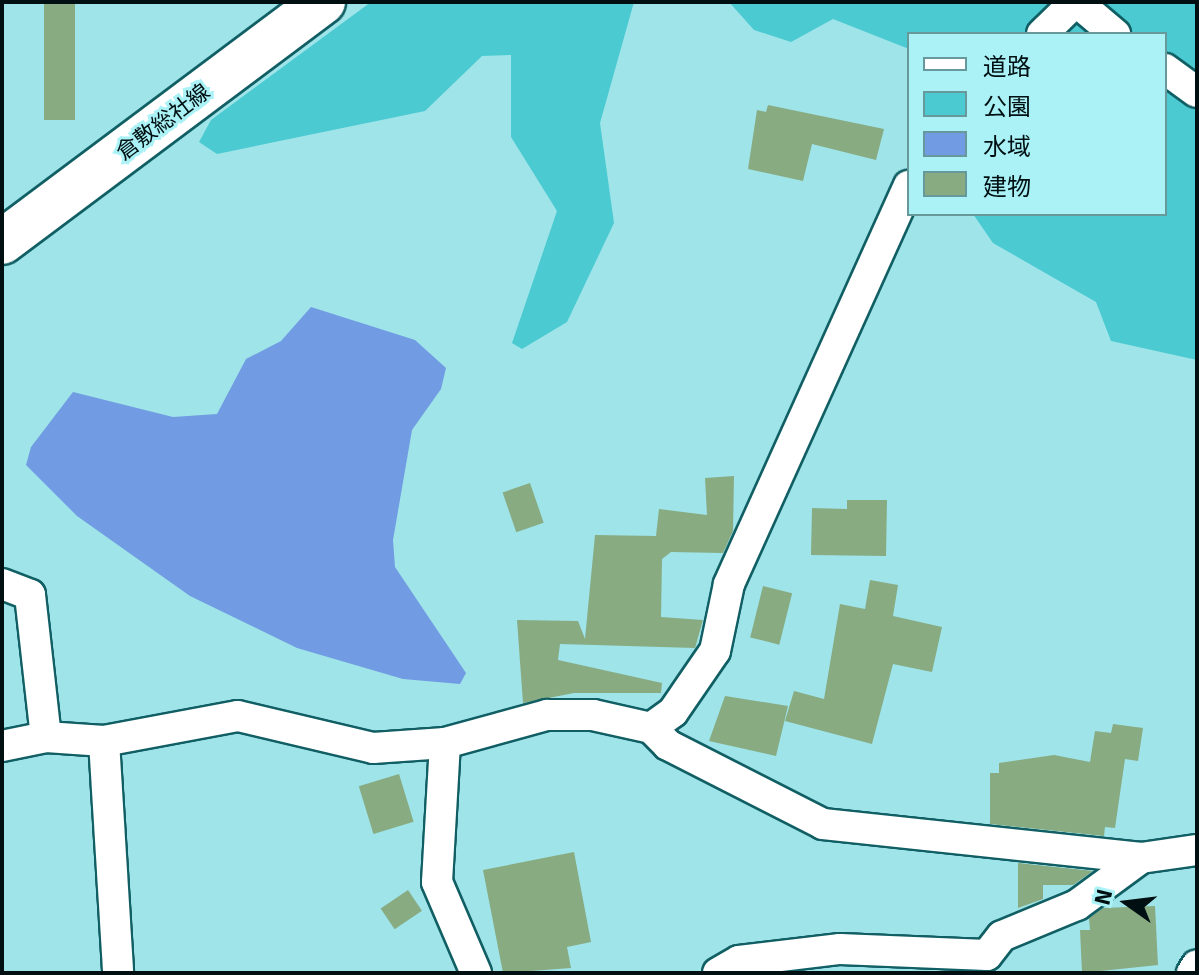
<!DOCTYPE html>
<meta charset="utf-8">
<style>
body{margin:0}
#map{position:relative;width:1199px;height:975px;overflow:hidden;background:#9ee4e9;font-family:Signika,"Noto Sans JP",sans-serif}
div>[style]{position:absolute}
[style*='--x']{left:calc(var(--x)*1px);top:calc(var(--y)*1px);width:calc(var(--w)*1px);rotate:calc(var(--a)*1deg)}
.green>*{inset:0;background:#4bcad2}
.water>*{inset:0;background:#719be2}
.building>*{inset:0;background:#88ab82;transform-origin:0 0}
.roads{filter:drop-shadow(2px 0 #115f64) drop-shadow(-2px 0 #115f64) drop-shadow(0 2px #115f64) drop-shadow(0 -2px #115f64)}
.minor>*{height:30px;margin:-15px;padding:0 15px;transform-origin:15px;border-radius:15px;background:#fff}
.secondary>*{height:44px;margin:-22px;padding:0 22px;transform-origin:22px;border-radius:22px;background:#fff}
span{translate:-50% -50%;white-space:nowrap;text-align:center;line-height:1.15;-webkit-text-stroke:6px #abf2f6;paint-order:stroke}
.street-label{font-size:22px;color:#001012}
.frame{position:absolute;inset:0;border:4px solid #001012;pointer-events:none}
.legend{position:absolute;left:907px;top:32px;width:260px;height:184px;box-sizing:border-box;background:#abf2f6;border:2px solid #67989b;margin:0;padding:10px 14px;list-style:none;font-size:24px;color:#001012}
.legend li{display:flex;align-items:center;gap:16px;height:40px}
.legend b{width:40px;border:2px solid #67989b}
.north{position:absolute;left:1087px;top:863px;width:80px;height:80px;-webkit-text-stroke:6px #abf2f6;paint-order:stroke;rotate:284deg;font-size:22px;font-weight:700;line-height:32px;text-align:center;color:#001012}
.north::after{content:'';display:block;margin:auto;width:28px;height:36px;background:#001012;clip-path:polygon(50% 0,100% 100%,50% 72%,0 100%)}
</style>
<div id="map">
<div class="green">
<div style="clip-path:polygon(371px 2px,634px 2px,600px 123px,614px 223px,567px 322px,522px 349px,512px 343px,557px 211px,511px 137px,511px 55px,482px 56px,425px 111px,217px 154px,199px 142px,211px 120px)"></div>
<div style="clip-path:polygon(729px 2px,1197px 2px,1197px 360px,1111px 341px,1096px 302px,993px 243px,973px 214px,1165px 214px,1165px 34px,909px 34px,909px 49px,833px 19px,791px 42px,754px 30px)"></div>
</div>
<div class="water">
<div style="clip-path:polygon(311px 307px,415px 340px,446px 368px,441px 389px,412px 430px,393px 540px,395px 567px,466px 673px,460px 684px,403px 679px,297px 648px,190px 596px,77px 516px,26px 465px,31px 447px,73px 392px,173px 417px,217px 414px,246px 359px,281px 341px)"></div>
</div>
<div class="building">
<div style="left:44px;top:2px;width:31px;height:118px"></div>
<div style="clip-path:polygon(768px 105px,884px 129px,876px 160px,812px 144px,803px 181px,748px 169px,757px 110px,766px 112px)"></div>
<div style="clip-path:polygon(734px 476px,733px 531px,723px 553px,671px 552px,662px 559px,661px 617px,703px 620px,695px 648px,560px 644px,558px 660px,662px 683px,661px 693px,574px 693px,523px 703px,517px 620px,578px 621px,585px 639px,595px 535px,656px 536px,659px 509px,707px 515px,705px 478px)"></div>
<div style="left:530px;top:483px;width:42px;height:29px;rotate:71deg"></div>
<div style="clip-path:polygon(847px 500px,887px 500px,886px 556px,811px 555px,812px 508px,847px 509px)"></div>
<div style="clip-path:polygon(870px 580px,898px 585px,893px 616px,942px 627px,932px 672px,893px 664px,872px 744px,785px 721px,794px 691px,824px 699px,840px 604px,865px 609px)"></div>
<div style="left:763px;top:586px;width:30px;height:53px;rotate:14deg"></div>
<div style="clip-path:polygon(725px 696px,788px 706px,776px 756px,709px 741px)"></div>
<div style="clip-path:polygon(1113px 724px,1143px 728px,1138px 761px,1125px 759px,1115px 828px,1105px 827px,1104px 836px,990px 824px,990px 773px,999px 773px,999px 763px,1054px 755px,1090px 762px,1095px 731px,1111px 733px)"></div>
<div style="left:399px;top:774px;width:50px;height:42px;rotate:73deg"></div>
<div style="clip-path:polygon(574px 852px,591px 942px,567px 947px,571px 968px,503px 973px,483px 870px)"></div>
<div style="clip-path:polygon(1018px 863px,1093px 871px,1073px 885px,1043px 885px,1043px 899px,1018px 908px)"></div>
<div style="left:408px;top:890px;width:25px;height:33px;rotate:56deg"></div>
<div style="clip-path:polygon(1155px 906px,1158px 965px,1082px 973px,1080px 930px,1090px 930px,1089px 918px,1103px 908px)"></div>
</div>
<div class="roads">
<div class="minor">
<div style="--x:1077;--y:2;--w:50;--a:40.1"></div>
<div style="--x:1042;--y:34;--w:46;--a:-44.1"></div>
<div style="--x:1165;--y:69;--w:39;--a:36"></div>
<div style="--x:2;--y:584;--w:30;--a:21"></div>
<div style="--x:30;--y:595;--w:143;--a:83.6"></div>
<div style="--x:46;--y:737;--w:58;--a:3.9"></div>
<div style="--x:104;--y:741;--w:136;--a:-10.6"></div>
<div style="--x:238;--y:716;--w:139;--a:13.3"></div>
<div style="--x:373;--y:748;--w:72;--a:-4"></div>
<div style="--x:445;--y:743;--w:106;--a:-15.4"></div>
<div style="--x:547;--y:715;--w:46;--a:0"></div>
<div style="--x:593;--y:715;--w:59;--a:12.6"></div>
<div style="--x:651;--y:728;--w:24;--a:45"></div>
<div style="--x:668;--y:745;--w:174;--a:27"></div>
<div style="--x:823;--y:824;--w:320;--a:6.1"></div>
<div style="--x:1141;--y:858;--w:57;--a:-8.1"></div>
<div style="--x:651;--y:728;--w:27;--a:-36"></div>
<div style="--x:673;--y:712;--w:74;--a:-55.5"></div>
<div style="--x:715;--y:651;--w:68;--a:-78.2"></div>
<div style="--x:729;--y:584;--w:437;--a:-65.7"></div>
<div style="--x:104;--y:741;--w:232;--a:86.5"></div>
<div style="--x:445;--y:743;--w:139;--a:93.3"></div>
<div style="--x:437;--y:882;--w:99;--a:66.8"></div>
<div style="--x:2;--y:746;--w:45;--a:-11.6"></div>
<div style="--x:718;--y:973;--w:24;--a:-30"></div>
<div style="--x:739;--y:961;--w:102;--a:-6.8"></div>
<div style="--x:840;--y:949;--w:147;--a:2.3"></div>
<div style="--x:987;--y:955;--w:24;--a:-52"></div>
<div style="--x:1002;--y:936;--w:81;--a:-22.5"></div>
<div style="--x:1077;--y:905;--w:79;--a:-36.3"></div>
<div style="--x:1192;--y:973;--w:9;--a:-58"></div>
</div>
<div class="secondary">
<div style="--x:2;--y:242;--w:401;--a:-36.8"></div>
</div>
</div>
<div class="street-label">
<span style="left:163px;top:122px;rotate:-37deg">倉敷総社線</span>
</div>
<div class="frame"></div>
<ul class="legend">
<li><b style="height:10px;background:#fff"></b>道路</li>
<li><b style="height:22px;background:#4bcad2"></b>公園</li>
<li><b style="height:22px;background:#719be2"></b>水域</li>
<li><b style="height:22px;background:#88ab82"></b>建物</li>
</ul>
<div class="north">N</div>
</div>
